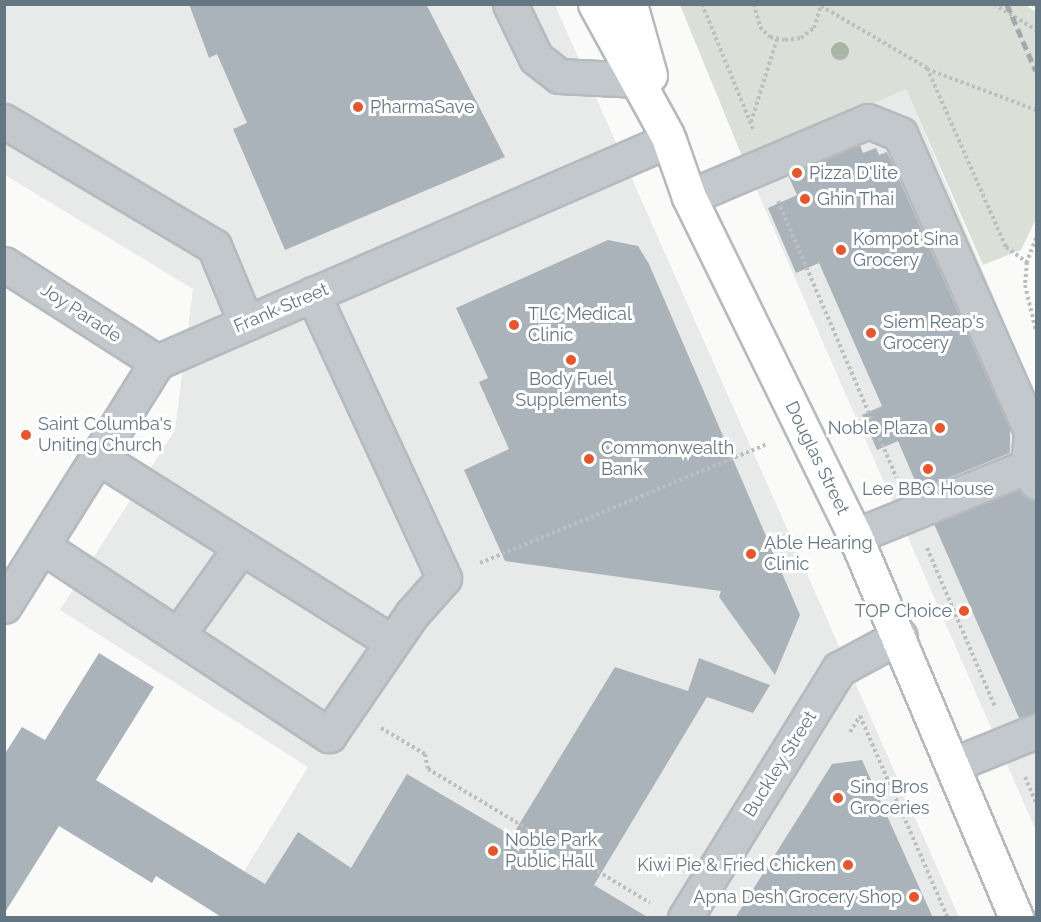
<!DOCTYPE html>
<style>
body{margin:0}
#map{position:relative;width:1041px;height:922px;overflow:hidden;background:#fafaf8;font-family:Raleway,sans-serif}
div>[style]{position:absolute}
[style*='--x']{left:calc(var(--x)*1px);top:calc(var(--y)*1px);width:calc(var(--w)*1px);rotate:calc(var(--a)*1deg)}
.built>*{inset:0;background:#e8e9e9}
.green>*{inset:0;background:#dadfd7}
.building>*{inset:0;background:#aab3b9}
.path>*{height:4px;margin-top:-2px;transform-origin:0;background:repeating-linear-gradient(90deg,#bbbfc2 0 3px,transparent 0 6px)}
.roads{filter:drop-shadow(2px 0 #b5babe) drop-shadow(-2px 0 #b5babe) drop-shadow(0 2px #b5babe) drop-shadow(0 -2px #b5babe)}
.minor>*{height:33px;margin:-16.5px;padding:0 16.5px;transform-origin:16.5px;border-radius:16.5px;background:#c3c8cc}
.major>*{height:33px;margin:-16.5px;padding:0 16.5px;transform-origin:16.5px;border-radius:16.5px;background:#fff}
.rail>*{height:4.5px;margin-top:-2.25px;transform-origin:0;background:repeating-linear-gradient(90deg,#a2aab0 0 9px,transparent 0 13.5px)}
.trees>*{width:18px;height:18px;margin:-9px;border-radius:50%;background:#aab4a7}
.dots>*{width:16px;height:16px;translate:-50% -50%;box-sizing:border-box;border:3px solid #fff;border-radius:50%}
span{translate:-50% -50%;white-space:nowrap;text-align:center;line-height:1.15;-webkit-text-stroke:6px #fff;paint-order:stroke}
.poi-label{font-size:18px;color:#657683}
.left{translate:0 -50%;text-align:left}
.right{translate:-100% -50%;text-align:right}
.street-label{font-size:18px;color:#657683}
.frame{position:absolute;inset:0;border:6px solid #657683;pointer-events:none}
</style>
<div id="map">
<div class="built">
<div style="clip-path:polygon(4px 5px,555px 5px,959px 917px,216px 917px,308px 767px,60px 610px,175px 430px,193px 289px,5px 175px)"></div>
<div style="clip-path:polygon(906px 89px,1036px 397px,1036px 831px,744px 161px)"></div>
</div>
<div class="green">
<div style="clip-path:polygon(1024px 4px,1036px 12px,1036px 219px,1021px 250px,983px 265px,906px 89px,744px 161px,680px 5px)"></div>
</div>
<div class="building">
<div style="clip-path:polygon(189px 4px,426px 4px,505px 157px,285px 250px,233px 129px,247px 123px,217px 54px,209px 58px)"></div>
<div style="clip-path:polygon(860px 145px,863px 153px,876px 148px,879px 155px,887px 152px,1010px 429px,1010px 453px,919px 490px,898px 441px,877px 450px,862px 415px,882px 406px,819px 263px,796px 273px,768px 208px,797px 195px,788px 175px)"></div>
<div style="clip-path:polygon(608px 240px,638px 246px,649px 264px,800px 615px,775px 675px,719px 597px,721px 591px,505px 561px,464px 470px,509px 449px,479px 382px,488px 378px,456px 308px)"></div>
<div style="clip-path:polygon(1019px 490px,1026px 498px,1036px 500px,1036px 713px,1019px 718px,934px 524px)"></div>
<div style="clip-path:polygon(99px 653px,154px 687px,96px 780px,265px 884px,298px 832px,351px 868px,407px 774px,512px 836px,615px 667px,688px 691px,699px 658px,770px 685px,753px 713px,707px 697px,594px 885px,649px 918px,223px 918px,156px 876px,152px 883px,59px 826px,4px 914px,4px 755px,22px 727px,45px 740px)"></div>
<div style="clip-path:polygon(862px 760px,933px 918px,735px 918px,832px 764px)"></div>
</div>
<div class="path">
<div style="--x:702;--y:4;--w:135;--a:67.8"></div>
<div style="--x:754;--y:4;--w:24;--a:75"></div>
<div style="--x:760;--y:27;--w:14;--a:45"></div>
<div style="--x:770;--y:37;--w:15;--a:11"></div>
<div style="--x:785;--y:40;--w:16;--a:-7"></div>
<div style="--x:801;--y:38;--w:16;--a:-38"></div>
<div style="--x:814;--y:28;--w:24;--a:-73"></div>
<div style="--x:994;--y:4;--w:49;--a:31.8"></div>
<div style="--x:821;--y:6;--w:123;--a:30.3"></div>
<div style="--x:927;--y:68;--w:196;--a:66.2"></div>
<div style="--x:1006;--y:247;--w:26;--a:36"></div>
<div style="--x:927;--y:69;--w:116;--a:20.6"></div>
<div style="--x:751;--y:122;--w:87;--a:-72.6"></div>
<div style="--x:778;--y:201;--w:301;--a:66.8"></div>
<div style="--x:1036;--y:238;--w:26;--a:111"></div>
<div style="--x:1027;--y:262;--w:23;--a:95"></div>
<div style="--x:1025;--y:285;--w:47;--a:76.6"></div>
<div style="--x:927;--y:548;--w:173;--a:66.8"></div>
<div style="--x:480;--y:563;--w:311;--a:-22.5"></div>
<div style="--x:381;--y:728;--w:51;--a:30.6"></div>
<div style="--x:425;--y:754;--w:15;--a:79"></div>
<div style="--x:428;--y:769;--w:259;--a:31.1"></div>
<div style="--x:850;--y:732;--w:19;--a:-58"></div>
<div style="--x:860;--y:716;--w:220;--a:66.5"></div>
<div style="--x:1025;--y:777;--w:28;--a:67"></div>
</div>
<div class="roads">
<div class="minor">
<div style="--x:510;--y:4;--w:60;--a:64.3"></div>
<div style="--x:536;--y:58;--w:29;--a:38"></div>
<div style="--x:559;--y:76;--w:79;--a:2.9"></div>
<div style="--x:4;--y:121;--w:244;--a:30.8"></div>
<div style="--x:214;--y:246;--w:83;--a:67.4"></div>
<div style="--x:689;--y:197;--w:194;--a:-23"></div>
<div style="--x:868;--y:121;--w:35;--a:22"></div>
<div style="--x:900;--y:134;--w:325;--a:66.2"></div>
<div style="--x:1031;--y:431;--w:35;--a:95"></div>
<div style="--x:1028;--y:466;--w:18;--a:63"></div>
<div style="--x:4;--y:264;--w:182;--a:32.6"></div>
<div style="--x:98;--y:457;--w:347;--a:32.2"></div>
<div style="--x:855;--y:536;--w:187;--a:-22"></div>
<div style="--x:42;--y:546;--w:344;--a:33.4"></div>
<div style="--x:329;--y:735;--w:147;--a:-55.6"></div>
<div style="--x:412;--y:614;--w:48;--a:-48.4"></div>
<div style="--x:444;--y:578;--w:313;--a:-114.8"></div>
<div style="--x:4;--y:606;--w:288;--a:-57.9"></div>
<div style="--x:157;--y:362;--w:558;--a:-23.44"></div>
<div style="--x:669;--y:140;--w:5;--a:-112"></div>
<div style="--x:178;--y:635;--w:108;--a:-54.4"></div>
<div style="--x:952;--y:765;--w:91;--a:-22"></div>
<div style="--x:685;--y:918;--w:293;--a:-58.3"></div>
<div style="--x:839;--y:669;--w:69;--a:-28.4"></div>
</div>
<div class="major">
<div style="--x:595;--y:4;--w:149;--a:61.2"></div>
<div style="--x:630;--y:4;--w:74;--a:74.3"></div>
<div style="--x:669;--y:140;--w:60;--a:70.7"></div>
<div style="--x:689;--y:197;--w:377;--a:63.9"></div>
<div style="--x:855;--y:536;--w:415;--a:67.1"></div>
</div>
</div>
<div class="rail">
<div style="--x:1007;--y:4;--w:73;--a:66.6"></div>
</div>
<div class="trees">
<div style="left:840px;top:51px"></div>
</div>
<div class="dots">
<div style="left:358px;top:107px;background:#e4572e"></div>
<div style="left:797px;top:173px;background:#e4572e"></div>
<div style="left:805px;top:199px;background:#e4572e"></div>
<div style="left:841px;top:250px;background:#e4572e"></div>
<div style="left:514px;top:325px;background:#e4572e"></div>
<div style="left:871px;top:333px;background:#e4572e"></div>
<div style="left:571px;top:360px;background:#e4572e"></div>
<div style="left:940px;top:428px;background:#e4572e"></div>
<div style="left:26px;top:435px;background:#e4572e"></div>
<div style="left:589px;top:459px;background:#e4572e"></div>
<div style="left:928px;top:469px;background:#e4572e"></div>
<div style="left:751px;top:554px;background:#e4572e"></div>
<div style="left:964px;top:611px;background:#e4572e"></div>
<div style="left:838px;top:798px;background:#e4572e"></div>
<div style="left:493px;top:851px;background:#e4572e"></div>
<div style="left:848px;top:865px;background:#e4572e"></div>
<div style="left:914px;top:897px;background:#e4572e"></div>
</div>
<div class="poi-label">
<span class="left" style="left:370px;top:107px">PharmaSave</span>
<span class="left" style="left:809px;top:173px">Pizza D'lite</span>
<span class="left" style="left:817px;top:199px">Ghin Thai</span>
<span class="left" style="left:853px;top:250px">Kompot Sina<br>Grocery</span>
<span class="left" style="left:528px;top:325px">TLC Medical<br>Clinic</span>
<span class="left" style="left:883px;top:333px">Siem Reap's<br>Grocery</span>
<span style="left:571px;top:390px">Body Fuel<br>Supplements</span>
<span class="left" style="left:38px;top:435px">Saint Columba's<br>Uniting Church</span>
<span class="right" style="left:928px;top:428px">Noble Plaza</span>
<span class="left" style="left:601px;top:459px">Commonwealth<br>Bank</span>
<span style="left:928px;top:489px">Lee BBQ House</span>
<span class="left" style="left:764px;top:554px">Able Hearing<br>Clinic</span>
<span class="right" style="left:952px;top:611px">TOP Choice</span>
<span class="left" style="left:850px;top:798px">Sing Bros<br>Groceries</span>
<span class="left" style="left:505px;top:851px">Noble Park<br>Public Hall</span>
<span class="right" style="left:836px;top:865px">Kiwi Pie &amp; Fried Chicken</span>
<span class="right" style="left:902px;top:897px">Apna Desh Grocery Shop</span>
</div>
<div class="street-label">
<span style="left:281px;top:308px;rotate:-23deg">Frank Street</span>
<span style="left:81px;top:313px;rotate:33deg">Joy Parade</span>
<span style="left:817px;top:458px;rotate:64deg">Douglas Street</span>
<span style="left:780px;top:764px;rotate:-58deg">Buckley Street</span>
</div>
<div class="frame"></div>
</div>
